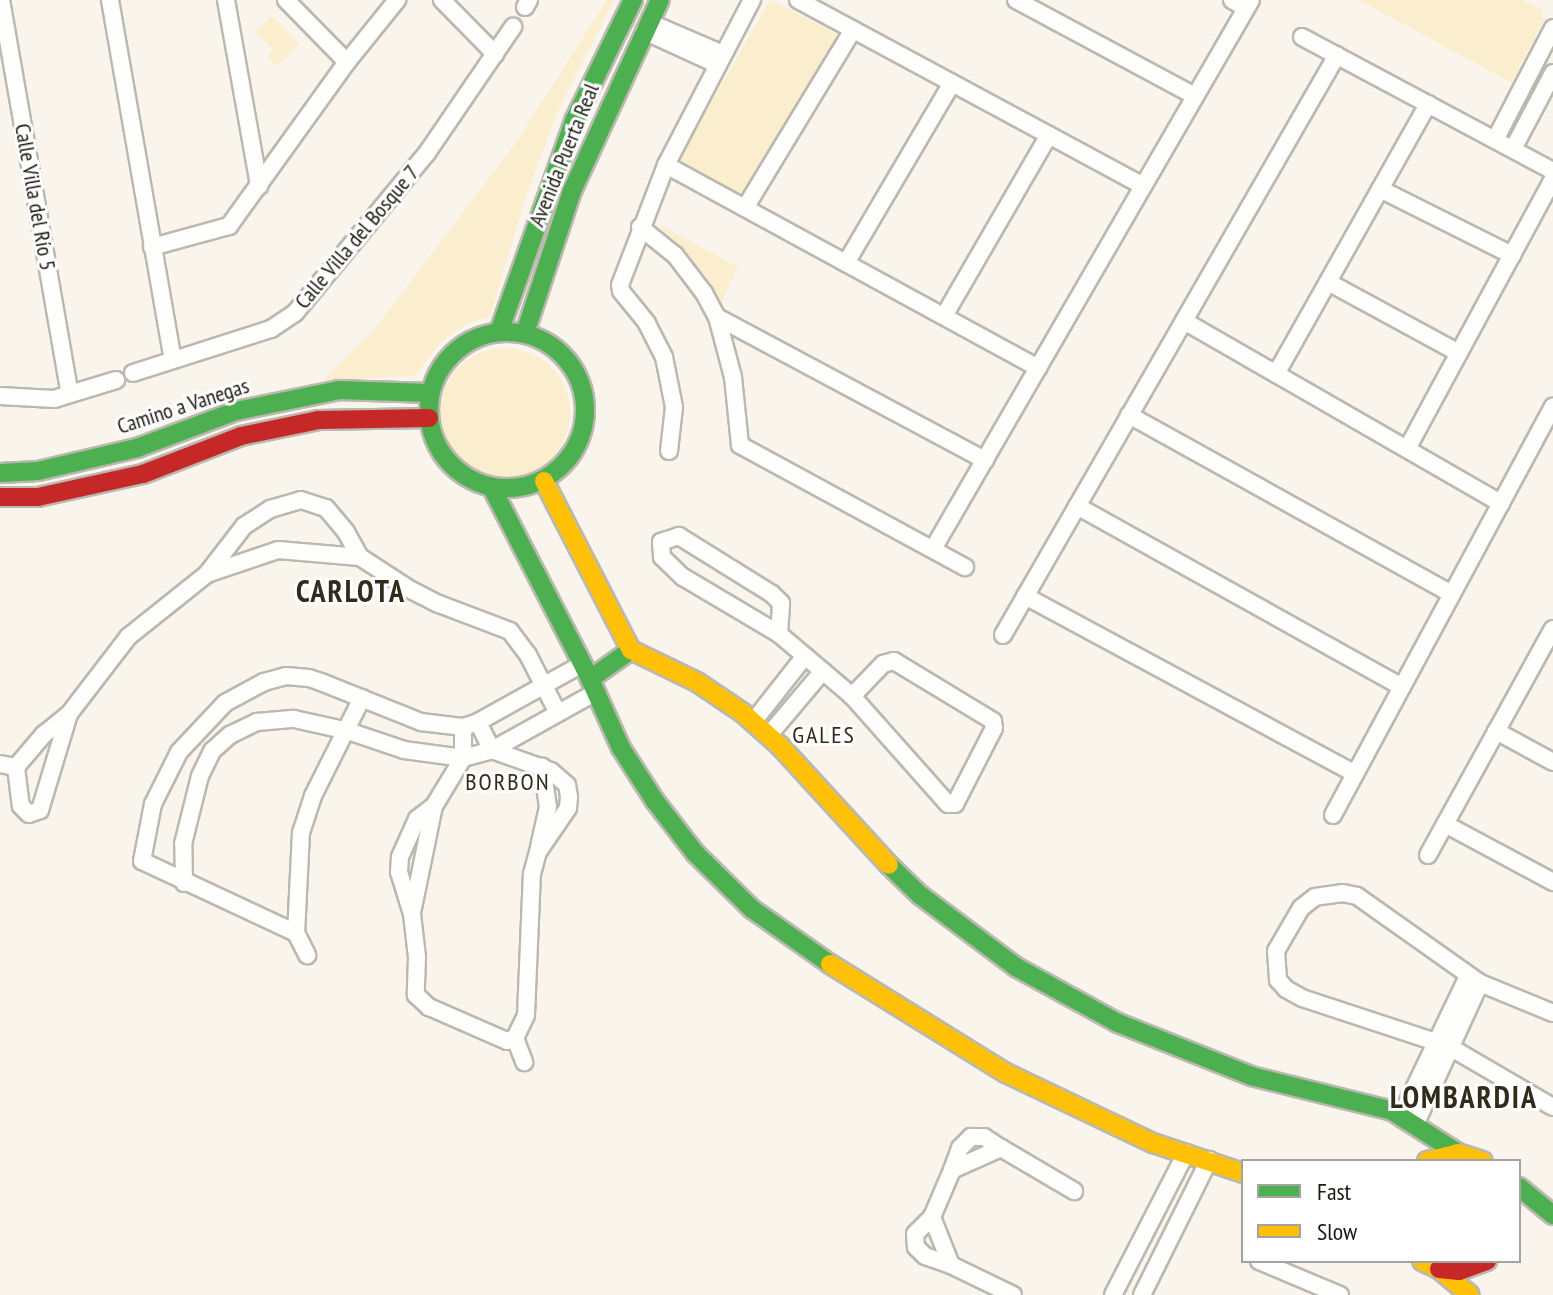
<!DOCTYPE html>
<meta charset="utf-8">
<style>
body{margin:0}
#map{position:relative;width:1553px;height:1295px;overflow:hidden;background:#f9f5ec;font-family:"PT Sans Narrow",sans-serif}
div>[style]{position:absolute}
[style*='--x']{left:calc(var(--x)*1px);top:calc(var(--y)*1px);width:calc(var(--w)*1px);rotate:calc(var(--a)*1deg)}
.green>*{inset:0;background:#fbeece}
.round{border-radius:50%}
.roads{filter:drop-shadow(2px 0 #bbb8b0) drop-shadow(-2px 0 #bbb8b0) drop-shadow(0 2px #bbb8b0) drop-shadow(0 -2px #bbb8b0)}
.street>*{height:16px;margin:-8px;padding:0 8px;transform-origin:8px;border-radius:8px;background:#fefefc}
.fast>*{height:18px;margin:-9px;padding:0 9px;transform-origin:9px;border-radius:9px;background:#4caf50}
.fast>.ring{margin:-9px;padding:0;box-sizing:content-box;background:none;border:18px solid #4caf50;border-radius:50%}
.slow>*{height:18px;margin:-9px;padding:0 9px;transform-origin:9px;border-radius:9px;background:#ffc107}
.jam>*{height:18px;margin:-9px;padding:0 9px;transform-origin:9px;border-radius:9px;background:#c62828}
span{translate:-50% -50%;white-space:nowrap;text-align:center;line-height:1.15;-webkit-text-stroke:6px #fff;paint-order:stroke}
.street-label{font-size:22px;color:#1b1811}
.neighbourhood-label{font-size:24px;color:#312b1b;letter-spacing:2px}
.district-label{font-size:30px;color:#312b1b;font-weight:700;letter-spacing:2px}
.legend{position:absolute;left:1241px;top:1159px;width:280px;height:104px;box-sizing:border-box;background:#fff;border:2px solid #a4a3a0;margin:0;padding:10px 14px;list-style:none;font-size:24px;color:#1b1811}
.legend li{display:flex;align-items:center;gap:16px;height:40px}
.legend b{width:40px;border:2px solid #a4a3a0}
</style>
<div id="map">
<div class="green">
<div style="clip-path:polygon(607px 0,614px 0,557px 113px,525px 199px,490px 317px,468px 323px,439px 344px,415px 376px,323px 380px,373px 331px,515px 144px)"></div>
<div style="clip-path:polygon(770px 0,835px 33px,836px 38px,744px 192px,738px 195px,682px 163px,680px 157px)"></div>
<div style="clip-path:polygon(1359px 0,1522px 0,1542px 10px,1543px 21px,1512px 83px)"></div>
<div style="clip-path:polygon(272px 16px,299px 44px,278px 66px,267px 57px,272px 48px,255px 32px)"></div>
<div style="clip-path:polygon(655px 222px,738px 267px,721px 304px,690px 256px)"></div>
<div class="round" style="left:440px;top:348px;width:130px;height:130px"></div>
</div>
<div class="roads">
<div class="street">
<div style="--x:1;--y:0;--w:400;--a:80.1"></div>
<div style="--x:110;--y:0;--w:365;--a:80.1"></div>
<div style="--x:226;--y:0;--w:189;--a:79.9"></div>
<div style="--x:286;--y:0;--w:87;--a:45.5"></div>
<div style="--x:442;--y:0;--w:76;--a:45.5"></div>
<div style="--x:798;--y:0;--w:392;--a:28.3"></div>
<div style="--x:1016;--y:0;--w:203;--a:28.2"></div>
<div style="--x:1232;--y:0;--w:16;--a:30"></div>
<div style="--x:525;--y:7;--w:8;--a:-60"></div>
<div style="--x:651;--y:23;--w:78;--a:23.3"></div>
<div style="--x:644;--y:31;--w:81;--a:24.7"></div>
<div style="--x:1302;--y:37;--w:285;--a:28.1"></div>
<div style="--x:1495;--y:140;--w:126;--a:-62.6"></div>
<div style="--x:1513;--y:149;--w:86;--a:-62.2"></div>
<div style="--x:666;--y:165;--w:424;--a:28.6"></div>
<div style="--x:1380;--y:189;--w:148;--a:26.6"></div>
<div style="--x:745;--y:208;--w:208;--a:-58.8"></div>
<div style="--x:640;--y:227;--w:45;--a:38.7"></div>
<div style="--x:675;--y:255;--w:48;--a:52.7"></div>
<div style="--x:704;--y:293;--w:27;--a:62"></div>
<div style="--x:717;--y:317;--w:62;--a:75.1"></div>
<div style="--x:733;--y:377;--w:68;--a:84.1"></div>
<div style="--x:740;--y:445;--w:256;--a:28.5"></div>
<div style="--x:152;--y:247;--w:80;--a:-15.3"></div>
<div style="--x:229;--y:226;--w:202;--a:-54.3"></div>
<div style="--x:347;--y:62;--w:80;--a:-51.1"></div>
<div style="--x:846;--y:263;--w:209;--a:-59.5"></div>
<div style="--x:1328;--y:282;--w:149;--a:28.5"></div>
<div style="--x:944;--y:316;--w:209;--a:-59.9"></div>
<div style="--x:717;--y:317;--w:304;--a:28.1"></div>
<div style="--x:1184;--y:321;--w:366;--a:29.9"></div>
<div style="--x:133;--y:373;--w:145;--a:-17.7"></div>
<div style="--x:271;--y:329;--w:29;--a:-34"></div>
<div style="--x:295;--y:313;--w:207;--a:-50.5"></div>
<div style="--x:427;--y:153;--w:153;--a:-55.7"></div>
<div style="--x:1276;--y:374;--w:310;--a:-60.6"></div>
<div style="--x:0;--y:396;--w:54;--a:3.2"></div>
<div style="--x:54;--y:399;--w:65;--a:-17"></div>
<div style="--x:1129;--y:415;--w:369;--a:29"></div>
<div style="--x:1407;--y:449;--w:307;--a:-61.6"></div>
<div style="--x:669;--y:451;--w:44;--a:-83.5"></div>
<div style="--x:674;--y:407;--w:51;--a:-101.3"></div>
<div style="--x:664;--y:357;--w:38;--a:-117"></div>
<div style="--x:647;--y:323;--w:41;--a:-129.1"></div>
<div style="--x:621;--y:291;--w:6;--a:-99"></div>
<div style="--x:620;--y:285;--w:129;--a:-69"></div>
<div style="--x:666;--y:165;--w:186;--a:-62.5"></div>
<div style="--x:1077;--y:506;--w:372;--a:29.1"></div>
<div style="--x:933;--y:549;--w:634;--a:-59.92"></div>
<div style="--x:207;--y:574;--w:75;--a:-18.7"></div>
<div style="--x:278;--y:550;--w:82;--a:4.9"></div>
<div style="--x:1025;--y:596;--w:375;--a:28.3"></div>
<div style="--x:779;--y:634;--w:31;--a:-86"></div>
<div style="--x:781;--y:603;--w:13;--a:-135"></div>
<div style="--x:772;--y:594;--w:110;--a:-148.1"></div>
<div style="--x:679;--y:536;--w:19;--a:162"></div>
<div style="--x:661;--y:542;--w:15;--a:86"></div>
<div style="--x:662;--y:557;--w:29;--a:44"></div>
<div style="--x:683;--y:577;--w:112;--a:30.7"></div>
<div style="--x:779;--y:634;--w:96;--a:40.3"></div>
<div style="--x:852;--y:696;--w:144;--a:48.4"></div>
<div style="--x:948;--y:804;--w:7;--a:0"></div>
<div style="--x:955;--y:804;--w:85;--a:-62.8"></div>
<div style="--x:994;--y:728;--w:7;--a:-98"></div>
<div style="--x:993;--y:721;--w:116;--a:-148.8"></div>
<div style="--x:894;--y:661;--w:11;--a:165"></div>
<div style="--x:883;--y:664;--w:45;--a:134.1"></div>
<div style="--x:1003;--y:635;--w:669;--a:-60.06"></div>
<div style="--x:362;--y:698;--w:110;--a:116.6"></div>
<div style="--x:313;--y:796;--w:38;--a:108"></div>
<div style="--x:301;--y:832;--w:101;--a:92.8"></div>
<div style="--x:296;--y:933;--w:170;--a:-154.9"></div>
<div style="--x:142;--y:861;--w:58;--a:-79.1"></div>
<div style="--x:153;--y:804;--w:58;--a:-63.4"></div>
<div style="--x:179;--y:752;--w:67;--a:-46.8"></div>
<div style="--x:225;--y:703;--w:44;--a:-28.3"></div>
<div style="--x:264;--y:682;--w:23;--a:-15"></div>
<div style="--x:286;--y:676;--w:23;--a:5"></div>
<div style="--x:309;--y:678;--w:13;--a:18"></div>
<div style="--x:321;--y:682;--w:108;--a:21.8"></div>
<div style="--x:421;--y:722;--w:42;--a:6.8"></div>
<div style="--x:463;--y:727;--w:16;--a:-18"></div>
<div style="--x:478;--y:722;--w:119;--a:-29.1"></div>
<div style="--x:69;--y:714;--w:32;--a:141"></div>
<div style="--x:44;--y:734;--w:43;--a:130.3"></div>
<div style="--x:16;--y:767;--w:39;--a:83"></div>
<div style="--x:21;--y:806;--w:11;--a:45"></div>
<div style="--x:29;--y:814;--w:12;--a:-20"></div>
<div style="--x:40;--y:810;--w:100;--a:-73.2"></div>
<div style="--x:69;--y:714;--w:97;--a:-52.5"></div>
<div style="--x:128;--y:637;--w:101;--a:-38.6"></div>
<div style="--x:207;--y:574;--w:61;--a:-52.4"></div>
<div style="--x:244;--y:526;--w:31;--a:-33"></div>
<div style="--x:270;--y:509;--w:32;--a:-16"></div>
<div style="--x:301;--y:500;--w:26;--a:18"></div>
<div style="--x:326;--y:508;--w:31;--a:50"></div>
<div style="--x:346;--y:532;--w:29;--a:61"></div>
<div style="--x:360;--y:557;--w:61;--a:32.9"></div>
<div style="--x:411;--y:590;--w:31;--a:27"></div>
<div style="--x:439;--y:604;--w:76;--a:20.8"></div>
<div style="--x:510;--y:631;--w:30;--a:53"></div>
<div style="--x:528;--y:655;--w:65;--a:62.7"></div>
<div style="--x:753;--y:722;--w:84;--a:-51.8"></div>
<div style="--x:1496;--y:731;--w:65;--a:28.5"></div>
<div style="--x:768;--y:736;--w:85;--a:-49.8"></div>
<div style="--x:0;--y:764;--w:16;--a:11"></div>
<div style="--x:434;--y:806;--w:21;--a:143"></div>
<div style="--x:417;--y:819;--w:42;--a:114.1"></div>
<div style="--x:400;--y:857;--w:15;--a:94"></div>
<div style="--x:399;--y:872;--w:44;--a:72.8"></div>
<div style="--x:412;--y:914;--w:43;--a:83.4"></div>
<div style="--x:417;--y:957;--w:38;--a:92"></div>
<div style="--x:416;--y:995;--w:18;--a:43"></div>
<div style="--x:429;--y:1007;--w:85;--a:23.6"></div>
<div style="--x:507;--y:1041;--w:9;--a:-21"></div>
<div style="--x:515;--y:1038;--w:25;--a:-64"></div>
<div style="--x:526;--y:1015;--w:141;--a:-87.6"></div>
<div style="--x:532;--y:874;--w:23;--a:-75"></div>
<div style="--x:538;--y:852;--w:53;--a:-55.7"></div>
<div style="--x:568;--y:808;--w:11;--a:-85"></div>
<div style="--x:569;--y:797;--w:12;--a:-99"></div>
<div style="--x:567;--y:785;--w:21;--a:-139"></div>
<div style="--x:551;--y:771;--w:63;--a:-160.4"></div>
<div style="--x:492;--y:750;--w:31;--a:-117"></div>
<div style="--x:1333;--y:815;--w:464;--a:-61.7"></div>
<div style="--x:1445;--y:824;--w:123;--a:28.2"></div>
<div style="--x:539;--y:847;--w:41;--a:-77.3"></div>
<div style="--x:548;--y:807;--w:41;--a:-98.3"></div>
<div style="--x:1428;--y:855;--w:258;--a:-61.1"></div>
<div style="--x:184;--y:883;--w:39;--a:-91"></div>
<div style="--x:183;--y:844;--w:70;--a:-76"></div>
<div style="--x:200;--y:776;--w:28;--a:-64"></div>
<div style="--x:212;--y:751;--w:24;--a:-42"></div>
<div style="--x:230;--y:735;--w:30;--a:-26"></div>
<div style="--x:257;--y:722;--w:37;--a:-5"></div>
<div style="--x:294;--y:719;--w:55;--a:12.5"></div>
<div style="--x:348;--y:731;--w:59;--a:18.7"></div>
<div style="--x:404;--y:750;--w:60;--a:7.7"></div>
<div style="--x:463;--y:758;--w:30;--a:-15"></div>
<div style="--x:492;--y:750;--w:119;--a:-29.1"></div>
<div style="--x:412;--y:913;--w:109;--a:-78.4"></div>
<div style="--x:434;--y:806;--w:56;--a:-58.9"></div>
<div style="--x:463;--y:758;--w:31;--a:-90"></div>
<div style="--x:296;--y:933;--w:25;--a:63"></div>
<div style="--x:1553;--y:1013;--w:79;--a:-157.7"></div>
<div style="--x:1480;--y:983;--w:151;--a:-144.7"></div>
<div style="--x:1357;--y:896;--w:14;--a:-168"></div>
<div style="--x:1343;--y:893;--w:28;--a:172"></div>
<div style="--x:1315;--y:897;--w:18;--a:142"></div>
<div style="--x:1301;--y:908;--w:50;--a:120.2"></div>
<div style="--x:1276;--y:951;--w:29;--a:86"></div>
<div style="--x:1278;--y:980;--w:12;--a:48"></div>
<div style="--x:1286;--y:989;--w:18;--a:29"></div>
<div style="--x:1302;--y:998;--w:154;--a:18.2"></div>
<div style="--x:1448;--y:1046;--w:121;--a:30.2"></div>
<div style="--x:515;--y:1038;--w:26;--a:69"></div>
<div style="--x:1401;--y:1116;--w:155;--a:-64.4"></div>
<div style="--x:1416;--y:1123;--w:154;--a:-65.4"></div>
<div style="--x:952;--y:1170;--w:23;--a:-70"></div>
<div style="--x:960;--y:1148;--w:16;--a:-45"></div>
<div style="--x:971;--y:1137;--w:13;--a:0"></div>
<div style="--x:984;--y:1137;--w:20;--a:33"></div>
<div style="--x:932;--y:1217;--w:24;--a:135"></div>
<div style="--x:915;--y:1234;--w:13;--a:86"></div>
<div style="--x:916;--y:1247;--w:13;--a:45"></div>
<div style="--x:925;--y:1256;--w:28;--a:19"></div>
<div style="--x:1259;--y:1261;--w:88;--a:22.8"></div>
<div style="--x:1013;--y:1295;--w:69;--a:-154.2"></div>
<div style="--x:951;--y:1265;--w:52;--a:-111.6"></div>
<div style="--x:932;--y:1217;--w:51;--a:-66.9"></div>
<div style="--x:952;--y:1170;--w:54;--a:-24.2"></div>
<div style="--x:1001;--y:1148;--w:85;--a:30.5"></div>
<div style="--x:1113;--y:1295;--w:160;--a:-62.8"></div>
<div style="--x:1142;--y:1295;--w:151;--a:-63.6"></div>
</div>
<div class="fast">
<div class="ring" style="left:429px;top:332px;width:138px;height:138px"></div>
<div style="--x:499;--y:332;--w:224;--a:-70.4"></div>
<div style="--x:574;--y:121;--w:135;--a:-64"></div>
<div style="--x:525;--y:333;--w:150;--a:-71.7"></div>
<div style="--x:572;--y:191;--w:210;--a:-65.3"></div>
<div style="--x:0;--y:473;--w:38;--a:-3"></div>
<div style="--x:38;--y:471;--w:102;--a:-13.1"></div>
<div style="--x:137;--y:448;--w:106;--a:-20.5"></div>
<div style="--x:236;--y:411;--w:105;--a:-11.5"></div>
<div style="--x:339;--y:390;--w:91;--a:1.9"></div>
<div style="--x:492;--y:488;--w:215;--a:62.8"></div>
<div style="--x:590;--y:679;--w:76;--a:65.8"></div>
<div style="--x:621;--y:748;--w:63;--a:57.3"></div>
<div style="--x:655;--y:801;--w:66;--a:52.4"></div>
<div style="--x:695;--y:853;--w:80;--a:44.5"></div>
<div style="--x:752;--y:909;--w:95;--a:35.2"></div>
<div style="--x:590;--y:679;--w:50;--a:-35.3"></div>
<div style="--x:889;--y:865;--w:43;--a:44.1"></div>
<div style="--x:920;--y:895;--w:120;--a:36.9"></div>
<div style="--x:1016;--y:967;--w:116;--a:28.8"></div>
<div style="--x:1118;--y:1023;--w:143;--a:21.7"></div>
<div style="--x:1251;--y:1076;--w:145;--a:13.9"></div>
<div style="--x:1392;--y:1111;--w:78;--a:32.5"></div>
<div style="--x:1519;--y:1187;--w:44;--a:39.5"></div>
</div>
<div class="slow">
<div style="--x:544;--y:481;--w:190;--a:62.8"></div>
<div style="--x:631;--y:650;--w:73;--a:25.9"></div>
<div style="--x:697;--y:682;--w:55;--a:34"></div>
<div style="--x:743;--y:713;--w:50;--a:41.7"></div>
<div style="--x:780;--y:746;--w:161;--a:47.5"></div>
<div style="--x:830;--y:964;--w:207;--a:31.8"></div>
<div style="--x:1006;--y:1073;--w:163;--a:25.5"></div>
<div style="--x:1153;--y:1143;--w:95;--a:18.4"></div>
<div style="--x:1427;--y:1161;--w:32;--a:-14"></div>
<div style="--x:1458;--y:1153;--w:26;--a:18"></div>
<div style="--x:1422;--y:1261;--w:19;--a:25"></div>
<div style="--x:1439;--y:1269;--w:40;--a:40"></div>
</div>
<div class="jam">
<div style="--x:0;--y:497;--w:38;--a:0"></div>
<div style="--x:38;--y:497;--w:107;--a:-12.4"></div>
<div style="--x:143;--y:474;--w:105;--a:-21.2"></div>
<div style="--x:241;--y:436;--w:80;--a:-11.6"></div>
<div style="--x:319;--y:420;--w:110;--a:-1"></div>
<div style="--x:1439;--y:1269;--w:20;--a:6"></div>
<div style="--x:1459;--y:1271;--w:30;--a:-20"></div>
</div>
</div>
<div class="street-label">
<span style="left:564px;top:155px;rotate:-68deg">Avenida Puerta Real</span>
<span style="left:35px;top:197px;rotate:80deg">Calle Villa del Río 5</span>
<span style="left:357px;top:237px;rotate:-50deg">Calle Villa del Bosque 7</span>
<span style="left:183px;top:406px;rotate:-18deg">Camino a Vanegas</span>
</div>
<div class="neighbourhood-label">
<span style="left:824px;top:735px">GALES</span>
<span style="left:508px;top:782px">BORBON</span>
</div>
<div class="district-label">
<span style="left:351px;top:591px">CARLOTA</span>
<span style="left:1464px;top:1097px">LOMBARDIA</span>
</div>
<ul class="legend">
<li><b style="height:10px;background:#4caf50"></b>Fast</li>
<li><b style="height:10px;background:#ffc107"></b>Slow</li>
</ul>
</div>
